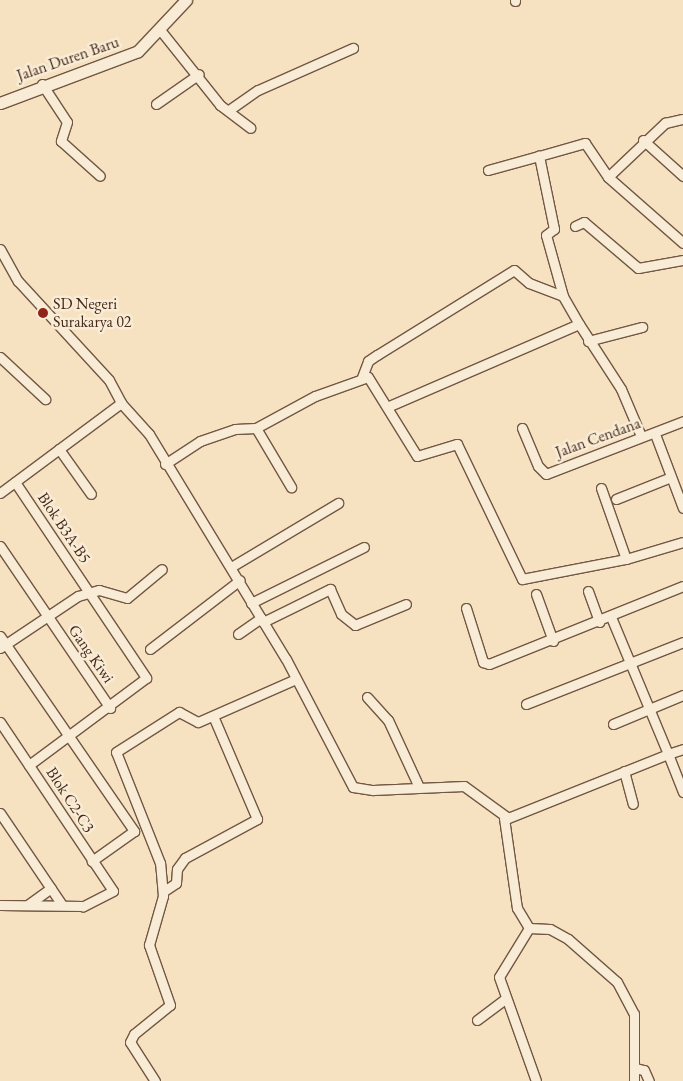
<!DOCTYPE html>
<style>
body{margin:0}
#map{position:relative;width:683px;height:1081px;overflow:hidden;background:#f6e1c1;font-family:"EB Garamond",serif}
div>[style]{position:absolute}
[style*='--x']{left:calc(var(--x)*1px);top:calc(var(--y)*1px);width:calc(var(--w)*1px);rotate:calc(var(--a)*1deg)}
.roads{filter:drop-shadow(1px 0 #725743) drop-shadow(-1px 0 #725743) drop-shadow(0 1px #725743) drop-shadow(0 -1px #725743)}
.minor>*{height:9px;margin:-4.5px;padding:0 4.5px;transform-origin:4.5px;border-radius:4.5px;background:#f9ecd7}
.tertiary>*{height:11px;margin:-5.5px;padding:0 5.5px;transform-origin:5.5px;border-radius:5.5px;background:#f9ecd7}
.dots>*{width:14px;height:14px;translate:-50% -50%;box-sizing:border-box;border:2px solid #f9ecd7;border-radius:50%}
span{translate:-50% -50%;white-space:nowrap;text-align:center;line-height:1.15;-webkit-text-stroke:5px #f9ecd7;paint-order:stroke}
.street-label{font-size:16px;color:#462919}
.poi-label{font-size:16px;color:#462919}
.left{translate:0 -50%;text-align:left}
</style>
<div id="map">
<div class="roads">
<div class="minor">
<div style="--x:515;--y:0;--w:1;--a:90"></div>
<div style="--x:161;--y:31;--w:95;--a:51.4"></div>
<div style="--x:220;--y:105;--w:38;--a:37"></div>
<div style="--x:42;--y:84;--w:45;--a:56.7"></div>
<div style="--x:67;--y:122;--w:20;--a:108"></div>
<div style="--x:61;--y:141;--w:52;--a:41.9"></div>
<div style="--x:156;--y:104;--w:52;--a:-34.9"></div>
<div style="--x:229;--y:110;--w:35;--a:-35"></div>
<div style="--x:258;--y:90;--w:104;--a:-23.9"></div>
<div style="--x:643;--y:140;--w:54;--a:42"></div>
<div style="--x:488;--y:170;--w:53;--a:-15.4"></div>
<div style="--x:608;--y:177;--w:79;--a:-43.5"></div>
<div style="--x:665;--y:123;--w:18;--a:-13"></div>
<div style="--x:575;--y:226;--w:10;--a:-24"></div>
<div style="--x:584;--y:222;--w:71;--a:40.4"></div>
<div style="--x:638;--y:268;--w:46;--a:-10.1"></div>
<div style="--x:0;--y:249;--w:37;--a:61"></div>
<div style="--x:18;--y:281;--w:134;--a:47.4"></div>
<div style="--x:109;--y:380;--w:26;--a:62"></div>
<div style="--x:121;--y:403;--w:42;--a:47.9"></div>
<div style="--x:149;--y:434;--w:263;--a:58.7"></div>
<div style="--x:286;--y:659;--w:144;--a:62.4"></div>
<div style="--x:353;--y:787;--w:20;--a:9"></div>
<div style="--x:373;--y:790;--w:91;--a:-2.5"></div>
<div style="--x:464;--y:786;--w:54;--a:36"></div>
<div style="--x:508;--y:818;--w:172;--a:-21.8"></div>
<div style="--x:668;--y:754;--w:41;--a:68.5"></div>
<div style="--x:579;--y:324;--w:32;--a:-120"></div>
<div style="--x:563;--y:296;--w:63;--a:-105.6"></div>
<div style="--x:546;--y:235;--w:10;--a:-37"></div>
<div style="--x:554;--y:229;--w:75;--a:-101.6"></div>
<div style="--x:539;--y:156;--w:48;--a:-15.8"></div>
<div style="--x:585;--y:143;--w:41;--a:55.9"></div>
<div style="--x:608;--y:177;--w:100;--a:41.3"></div>
<div style="--x:588;--y:341;--w:56;--a:-14.5"></div>
<div style="--x:0;--y:357;--w:62;--a:43"></div>
<div style="--x:362;--y:377;--w:17;--a:-69"></div>
<div style="--x:368;--y:361;--w:11;--a:-34"></div>
<div style="--x:377;--y:355;--w:161;--a:-31.8"></div>
<div style="--x:514;--y:270;--w:20;--a:41"></div>
<div style="--x:529;--y:283;--w:36;--a:21"></div>
<div style="--x:387;--y:407;--w:209;--a:-23.4"></div>
<div style="--x:579;--y:324;--w:77;--a:57.1"></div>
<div style="--x:621;--y:389;--w:51;--a:66.9"></div>
<div style="--x:256;--y:428;--w:69;--a:59.3"></div>
<div style="--x:522;--y:428;--w:41;--a:67.2"></div>
<div style="--x:538;--y:466;--w:11;--a:45"></div>
<div style="--x:546;--y:474;--w:147;--a:-21.1"></div>
<div style="--x:655;--y:434;--w:79;--a:69.3"></div>
<div style="--x:59;--y:449;--w:55;--a:54.6"></div>
<div style="--x:165;--y:464;--w:42;--a:-33.3"></div>
<div style="--x:200;--y:441;--w:37;--a:-19"></div>
<div style="--x:235;--y:429;--w:21;--a:-3"></div>
<div style="--x:256;--y:428;--w:67;--a:-28.5"></div>
<div style="--x:315;--y:396;--w:56;--a:-19.7"></div>
<div style="--x:368;--y:377;--w:93;--a:58.2"></div>
<div style="--x:417;--y:456;--w:42;--a:-16.7"></div>
<div style="--x:457;--y:444;--w:150;--a:64.3"></div>
<div style="--x:522;--y:579;--w:106;--a:-10.9"></div>
<div style="--x:626;--y:559;--w:59;--a:-16.6"></div>
<div style="--x:15;--y:482;--w:236;--a:56.2"></div>
<div style="--x:146;--y:678;--w:146;--a:143.4"></div>
<div style="--x:601;--y:488;--w:75;--a:70.6"></div>
<div style="--x:0;--y:493;--w:151;--a:-36.6"></div>
<div style="--x:616;--y:499;--w:59;--a:-21.8"></div>
<div style="--x:0;--y:546;--w:196;--a:55.8"></div>
<div style="--x:231;--y:567;--w:125;--a:-30.9"></div>
<div style="--x:588;--y:591;--w:33;--a:70"></div>
<div style="--x:536;--y:594;--w:50;--a:70.1"></div>
<div style="--x:251;--y:603;--w:126;--a:-26.4"></div>
<div style="--x:466;--y:608;--w:57;--a:72.5"></div>
<div style="--x:483;--y:662;--w:6;--a:18"></div>
<div style="--x:489;--y:664;--w:209;--a:-21.9"></div>
<div style="--x:611;--y:617;--w:148;--a:67.4"></div>
<div style="--x:668;--y:754;--w:16;--a:-18"></div>
<div style="--x:263;--y:622;--w:75;--a:-26.2"></div>
<div style="--x:330;--y:589;--w:27;--a:66"></div>
<div style="--x:341;--y:614;--w:18;--a:38"></div>
<div style="--x:355;--y:625;--w:55;--a:-22.4"></div>
<div style="--x:238;--y:634;--w:28;--a:-35"></div>
<div style="--x:0;--y:636;--w:237;--a:55.5"></div>
<div style="--x:134;--y:831;--w:52;--a:144.5"></div>
<div style="--x:0;--y:648;--w:94;--a:-33.7"></div>
<div style="--x:78;--y:596;--w:22;--a:-16"></div>
<div style="--x:99;--y:590;--w:29;--a:16"></div>
<div style="--x:127;--y:598;--w:45;--a:-39.6"></div>
<div style="--x:150;--y:649;--w:113;--a:-37.5"></div>
<div style="--x:367;--y:697;--w:31;--a:48"></div>
<div style="--x:388;--y:720;--w:72;--a:65.2"></div>
<div style="--x:526;--y:704;--w:169;--a:-21.5"></div>
<div style="--x:0;--y:722;--w:203;--a:56.2"></div>
<div style="--x:113;--y:891;--w:34;--a:153"></div>
<div style="--x:83;--y:906;--w:83;--a:-179.3"></div>
<div style="--x:613;--y:724;--w:76;--a:-22.5"></div>
<div style="--x:624;--y:771;--w:34;--a:75"></div>
<div style="--x:0;--y:813;--w:111;--a:56"></div>
<div style="--x:504;--y:818;--w:91;--a:81.8"></div>
<div style="--x:517;--y:908;--w:23;--a:59"></div>
<div style="--x:164;--y:891;--w:14;--a:-34"></div>
<div style="--x:176;--y:883;--w:14;--a:-86"></div>
<div style="--x:177;--y:869;--w:14;--a:-54"></div>
<div style="--x:185;--y:858;--w:82;--a:-28.4"></div>
<div style="--x:257;--y:819;--w:112;--a:-113.1"></div>
<div style="--x:29;--y:904;--w:27;--a:-36"></div>
<div style="--x:529;--y:928;--w:21;--a:3"></div>
<div style="--x:550;--y:929;--w:21;--a:29"></div>
<div style="--x:568;--y:939;--w:65;--a:41.3"></div>
<div style="--x:617;--y:982;--w:36;--a:62"></div>
<div style="--x:634;--y:1014;--w:67;--a:90"></div>
<div style="--x:529;--y:928;--w:57;--a:121.5"></div>
<div style="--x:499;--y:977;--w:110;--a:70.4"></div>
<div style="--x:477;--y:1020;--w:34;--a:-37"></div>
<div style="--x:635;--y:1068;--w:9;--a:13"></div>
<div style="--x:644;--y:1070;--w:12;--a:66"></div>
<div style="--x:155;--y:1081;--w:46;--a:-122.7"></div>
<div style="--x:130;--y:1042;--w:9;--a:-63"></div>
<div style="--x:134;--y:1034;--w:46;--a:-38.9"></div>
<div style="--x:170;--y:1005;--w:64;--a:-109.3"></div>
<div style="--x:149;--y:945;--w:51;--a:-74.1"></div>
<div style="--x:163;--y:896;--w:33;--a:-95"></div>
<div style="--x:160;--y:863;--w:119;--a:-111.6"></div>
<div style="--x:116;--y:752;--w:75;--a:-32.4"></div>
<div style="--x:179;--y:712;--w:21;--a:28"></div>
<div style="--x:198;--y:722;--w:107;--a:-23.7"></div>
</div>
<div class="tertiary">
<div style="--x:0;--y:103;--w:147;--a:-20.6"></div>
<div style="--x:138;--y:51;--w:70;--a:-46.7"></div>
</div>
</div>
<div class="dots">
<div style="left:43px;top:313px;background:#8f2418"></div>
</div>
<div class="street-label">
<span style="left:68px;top:59px;rotate:-19deg">Jalan Duren Baru</span>
<span style="left:598px;top:438px;rotate:-20deg">Jalan Cendana</span>
<span style="left:64px;top:528px;rotate:56deg">Blok B3A-B5</span>
<span style="left:91px;top:654px;rotate:55deg">Gang Kiwi</span>
<span style="left:70px;top:800px;rotate:57deg">Blok C2-C3</span>
</div>
<div class="poi-label">
<span class="left" style="left:53px;top:313px">SD Negeri<br>Surakarya 02</span>
</div>
</div>
